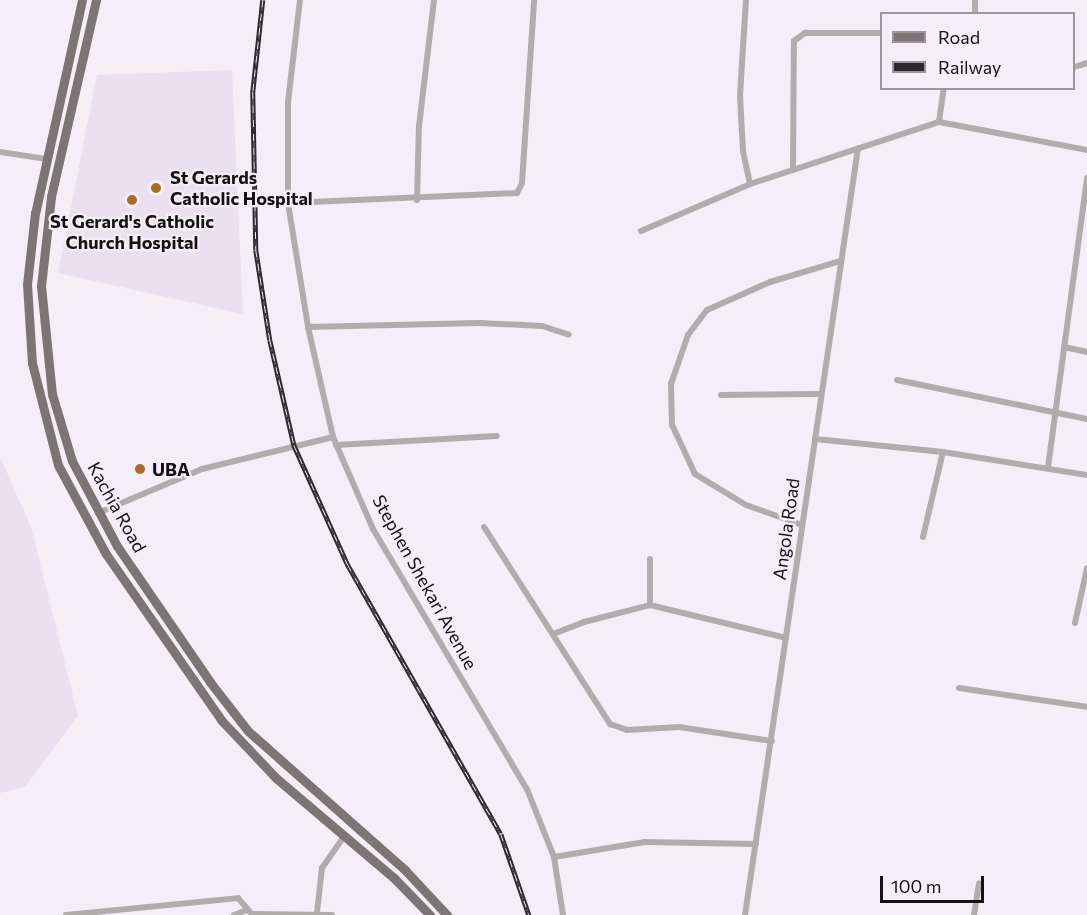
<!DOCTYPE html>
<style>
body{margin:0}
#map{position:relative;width:1087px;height:915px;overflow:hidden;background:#f4eff7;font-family:Commissioner,sans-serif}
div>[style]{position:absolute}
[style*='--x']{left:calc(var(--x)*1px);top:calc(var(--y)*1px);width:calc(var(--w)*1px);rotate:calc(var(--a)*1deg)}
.built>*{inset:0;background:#eae0ef}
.minor>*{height:6px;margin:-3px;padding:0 3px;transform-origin:3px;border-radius:3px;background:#b2adad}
.primary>*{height:9px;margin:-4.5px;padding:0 4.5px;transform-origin:4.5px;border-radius:4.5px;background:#7d7475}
.rail>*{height:4.5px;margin-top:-2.25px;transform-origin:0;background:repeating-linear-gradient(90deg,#f4eff7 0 7px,#2c2a2d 0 14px);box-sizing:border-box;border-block:2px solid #2c2a2d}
.dots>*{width:16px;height:16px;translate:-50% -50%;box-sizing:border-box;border:3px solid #f4eff7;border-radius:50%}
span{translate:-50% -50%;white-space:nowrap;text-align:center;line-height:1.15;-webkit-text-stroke:4.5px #f4eff7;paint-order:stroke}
.poi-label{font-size:18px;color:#131114;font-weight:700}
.left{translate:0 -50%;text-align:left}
.street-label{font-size:18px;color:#131114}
.legend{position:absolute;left:880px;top:12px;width:195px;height:78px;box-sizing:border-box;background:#f4eff7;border:2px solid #9a969c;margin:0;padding:8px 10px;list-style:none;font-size:18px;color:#131114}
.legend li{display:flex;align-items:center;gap:12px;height:30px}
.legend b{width:30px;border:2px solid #9a969c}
.scale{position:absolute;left:880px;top:876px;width:104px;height:27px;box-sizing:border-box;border:3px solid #131114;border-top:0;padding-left:8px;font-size:18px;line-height:21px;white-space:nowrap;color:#131114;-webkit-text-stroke:4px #f4eff7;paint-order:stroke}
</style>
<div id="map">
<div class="built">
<div style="clip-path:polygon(232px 70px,243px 314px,58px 273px,97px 75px)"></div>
<div style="clip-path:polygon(0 457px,31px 527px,78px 716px,25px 787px,0 793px)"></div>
</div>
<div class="minor">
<div style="--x:300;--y:0;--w:103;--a:96.7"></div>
<div style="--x:288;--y:102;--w:101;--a:90"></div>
<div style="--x:288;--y:203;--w:126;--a:80.8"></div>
<div style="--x:308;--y:327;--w:113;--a:77.2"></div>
<div style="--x:333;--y:437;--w:100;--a:66.5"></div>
<div style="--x:373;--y:529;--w:302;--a:59.4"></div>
<div style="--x:527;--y:789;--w:73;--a:68.3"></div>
<div style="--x:554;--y:857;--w:59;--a:81.2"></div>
<div style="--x:746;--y:0;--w:96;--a:93.6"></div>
<div style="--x:740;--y:96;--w:55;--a:86.9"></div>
<div style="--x:743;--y:151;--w:34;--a:78"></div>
<div style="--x:975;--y:0;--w:14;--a:90"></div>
<div style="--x:1074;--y:67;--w:14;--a:-17"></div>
<div style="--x:939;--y:122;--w:34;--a:-82"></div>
<div style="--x:0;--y:152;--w:48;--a:8.5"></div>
<div style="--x:793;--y:170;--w:129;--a:-89.6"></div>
<div style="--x:794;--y:41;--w:14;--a:-36"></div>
<div style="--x:805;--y:33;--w:77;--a:0"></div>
<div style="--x:417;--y:200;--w:74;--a:-88.5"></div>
<div style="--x:419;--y:126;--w:127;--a:-83.2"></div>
<div style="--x:288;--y:203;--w:229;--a:-2.5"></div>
<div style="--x:517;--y:193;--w:11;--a:-63"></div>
<div style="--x:522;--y:183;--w:183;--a:-86.2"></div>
<div style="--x:641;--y:231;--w:119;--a:-23.3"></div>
<div style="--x:750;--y:184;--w:199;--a:-18.2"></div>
<div style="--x:939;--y:122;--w:151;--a:10.7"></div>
<div style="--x:308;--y:327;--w:171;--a:-1.3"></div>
<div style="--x:479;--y:323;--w:63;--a:2.7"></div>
<div style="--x:542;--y:326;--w:28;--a:18"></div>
<div style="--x:1064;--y:347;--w:24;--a:12"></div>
<div style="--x:897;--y:380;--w:194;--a:11.6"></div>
<div style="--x:721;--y:395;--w:100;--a:-0.6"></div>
<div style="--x:815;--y:439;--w:129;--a:5.8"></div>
<div style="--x:943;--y:452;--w:146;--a:9.1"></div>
<div style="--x:336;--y:445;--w:161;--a:-3.2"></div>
<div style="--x:1048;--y:467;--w:292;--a:-82.3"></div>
<div style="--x:98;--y:513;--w:113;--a:-22.9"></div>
<div style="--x:202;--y:469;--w:135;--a:-13.7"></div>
<div style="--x:802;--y:525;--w:59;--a:-160.3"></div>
<div style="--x:746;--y:505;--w:60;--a:-148.7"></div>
<div style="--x:695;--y:474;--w:54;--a:-115.1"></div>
<div style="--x:672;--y:425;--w:41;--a:-91.4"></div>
<div style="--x:671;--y:384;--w:52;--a:-70.9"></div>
<div style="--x:688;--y:335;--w:31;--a:-53"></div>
<div style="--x:707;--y:310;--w:69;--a:-24"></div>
<div style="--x:770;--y:282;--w:74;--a:-16.5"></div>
<div style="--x:484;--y:527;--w:234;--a:57.4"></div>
<div style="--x:610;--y:724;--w:18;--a:19"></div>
<div style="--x:627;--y:730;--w:52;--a:-3.3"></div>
<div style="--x:679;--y:727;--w:94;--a:8.6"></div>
<div style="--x:923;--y:537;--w:87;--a:-76.8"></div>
<div style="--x:650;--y:559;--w:46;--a:90"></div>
<div style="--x:1075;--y:623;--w:56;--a:-77.7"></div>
<div style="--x:553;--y:634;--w:33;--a:-21"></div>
<div style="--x:584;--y:622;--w:68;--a:-14.4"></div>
<div style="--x:650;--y:605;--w:140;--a:13.6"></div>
<div style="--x:959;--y:688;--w:129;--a:8.4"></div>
<div style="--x:554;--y:857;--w:92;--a:-9.4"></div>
<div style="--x:645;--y:842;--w:111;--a:1"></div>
<div style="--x:317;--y:912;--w:44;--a:-83.5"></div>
<div style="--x:322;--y:868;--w:39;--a:-55"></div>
<div style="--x:66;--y:915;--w:173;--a:-5.6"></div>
<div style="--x:238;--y:898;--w:21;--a:49"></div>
<div style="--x:252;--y:914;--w:80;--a:0.7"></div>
<div style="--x:234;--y:915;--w:14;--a:-21"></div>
<div style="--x:745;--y:915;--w:775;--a:-81.62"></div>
<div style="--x:974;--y:915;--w:32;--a:-81"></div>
</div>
<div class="primary">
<div style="--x:82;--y:0;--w:218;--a:102.4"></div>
<div style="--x:35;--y:213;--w:71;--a:96.4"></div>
<div style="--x:27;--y:284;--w:79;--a:86.4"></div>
<div style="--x:32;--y:363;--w:105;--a:75.7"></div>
<div style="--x:58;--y:465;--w:101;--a:61.7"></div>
<div style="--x:106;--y:554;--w:203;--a:55.2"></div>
<div style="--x:222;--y:721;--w:79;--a:46.5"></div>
<div style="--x:276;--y:778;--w:155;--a:40.3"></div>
<div style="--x:394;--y:878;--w:52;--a:45.8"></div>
<div style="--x:96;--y:0;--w:202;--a:102.9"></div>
<div style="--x:51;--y:197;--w:90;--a:96.4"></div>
<div style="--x:41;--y:286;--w:109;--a:84.2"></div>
<div style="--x:52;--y:394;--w:70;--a:73.4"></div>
<div style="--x:72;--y:461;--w:96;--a:62.1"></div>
<div style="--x:117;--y:546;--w:165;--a:55.6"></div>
<div style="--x:210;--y:682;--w:62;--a:52.2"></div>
<div style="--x:248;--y:731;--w:210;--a:41.5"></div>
<div style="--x:405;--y:870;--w:62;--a:47"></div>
</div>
<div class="rail">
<div style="--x:263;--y:0;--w:93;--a:96.2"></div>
<div style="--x:253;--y:92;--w:158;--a:88.9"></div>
<div style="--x:256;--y:250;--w:91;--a:81.2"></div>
<div style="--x:270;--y:340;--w:108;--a:77.1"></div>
<div style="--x:294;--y:445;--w:132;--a:65.8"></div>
<div style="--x:348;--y:565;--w:309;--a:60.4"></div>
<div style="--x:501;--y:834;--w:86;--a:70.9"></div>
</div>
<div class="dots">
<div style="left:156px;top:188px;background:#a86d2e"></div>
<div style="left:132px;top:200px;background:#a86d2e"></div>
<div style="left:140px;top:469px;background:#a86d2e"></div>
</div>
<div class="poi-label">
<span class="left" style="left:170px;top:188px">St Gerards<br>Catholic Hospital</span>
<span style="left:132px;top:232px">St Gerard's Catholic<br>Church Hospital</span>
<span class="left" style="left:152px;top:469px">UBA</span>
</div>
<div class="street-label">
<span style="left:117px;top:507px;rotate:61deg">Kachia Road</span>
<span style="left:786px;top:529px;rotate:-82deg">Angola Road</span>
<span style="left:425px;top:582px;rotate:61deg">Stephen Shekari Avenue</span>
</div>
<ul class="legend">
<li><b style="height:8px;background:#7d7475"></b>Road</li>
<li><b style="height:8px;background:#2c2a2d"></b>Railway</li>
</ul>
<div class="scale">100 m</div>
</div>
